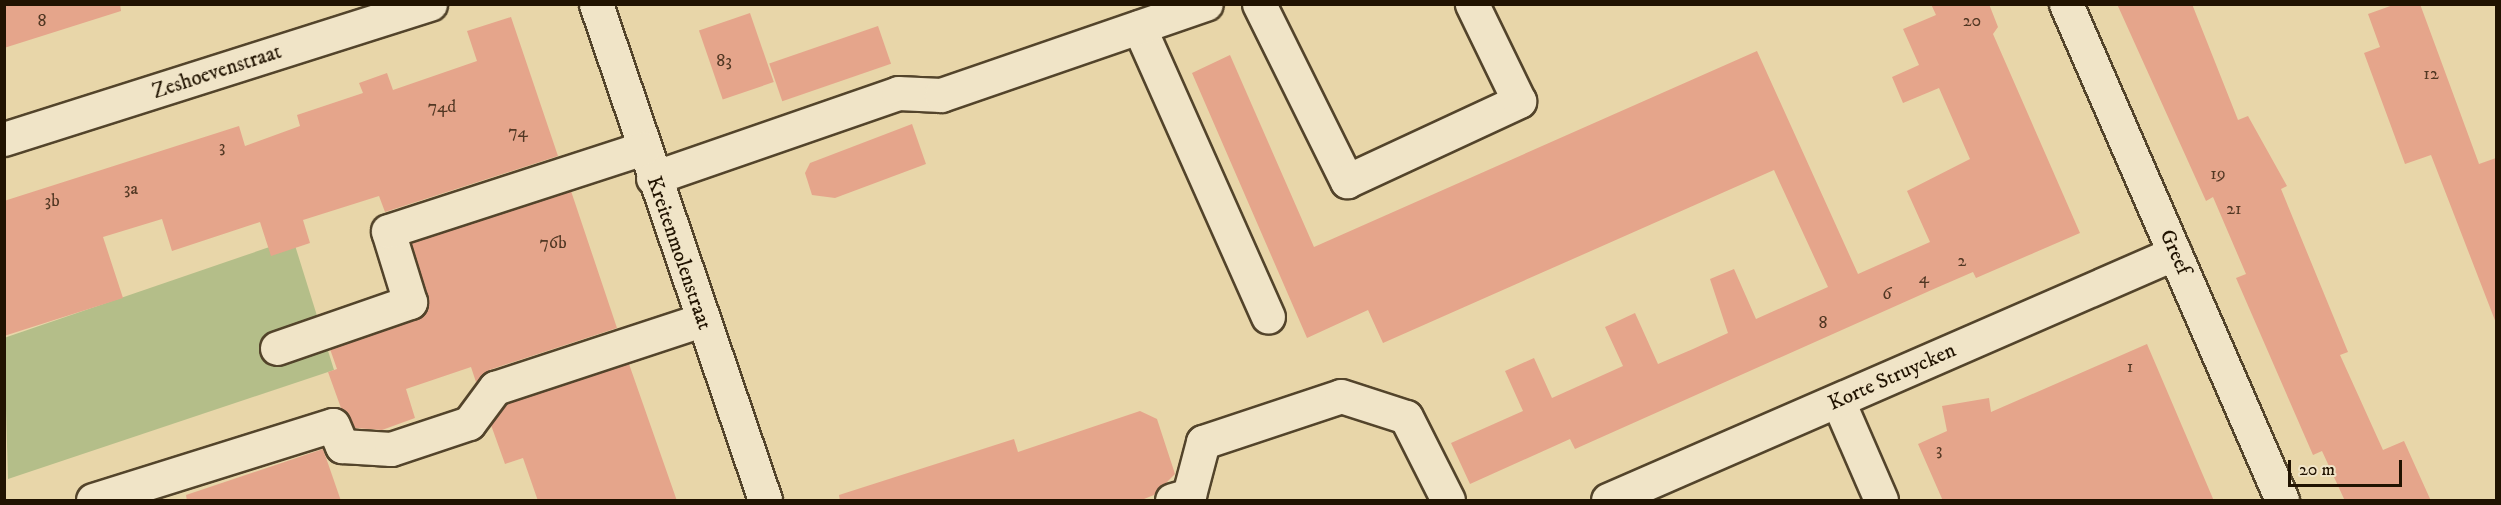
<!DOCTYPE html>
<style>
body{margin:0}
#map{position:relative;width:2501px;height:505px;overflow:hidden;background:#e8d6a9;font-family:"IM FELL DW Pica",serif}
div>[style]{position:absolute}
[style*='--x']{left:calc(var(--x)*1px);top:calc(var(--y)*1px);width:calc(var(--w)*1px);rotate:calc(var(--a)*1deg)}
.green>*{inset:0;background:#b4be89}
.building>*{inset:0;background:#e5a58b;transform-origin:0 0}
.roads{filter:drop-shadow(2px 0 #53442b) drop-shadow(-2px 0 #53442b) drop-shadow(0 2px #53442b) drop-shadow(0 -2px #53442b)}
.minor>*{height:33px;margin:-16.5px;padding:0 16.5px;transform-origin:16.5px;border-radius:16.5px;background:#f0e4c7}
span{translate:-50% -50%;white-space:nowrap;text-align:center;line-height:1.15;-webkit-text-stroke:5px #f0e4c7;paint-order:stroke}
.number-label{font-size:18px;color:#523824}
.number-label span{-webkit-text-stroke-width:0}
.street-label{font-size:21px;color:#211301}
.frame{position:absolute;inset:0;border:6px solid #211301;pointer-events:none}
.scale{position:absolute;left:2288px;top:460px;width:114px;height:27px;box-sizing:border-box;border:3px solid #211301;border-top:0;padding-left:8px;font-size:18px;line-height:21px;white-space:nowrap;color:#211301;-webkit-text-stroke:4px #f0e4c7;paint-order:stroke}
</style>
<div id="map">
<div class="green">
<div style="clip-path:polygon(293px 239px,334px 370px,8px 479px,4px 338px)"></div>
</div>
<div class="building">
<div style="clip-path:polygon(4px 4px,120px 4px,121px 11px,4px 48px)"></div>
<div style="clip-path:polygon(1931px 4px,1989px 4px,1998px 27px,1993px 34px,2080px 233px,1976px 278px,1973px 272px,1936px 288px,1575px 449px,1570px 439px,1470px 484px,1451px 443px,1523px 411px,1505px 371px,1534px 358px,1552px 398px,1623px 366px,1605px 327px,1635px 313px,1658px 364px,1693px 349px,1728px 333px,1710px 279px,1734px 269px,1756px 319px,1828px 287px,1774px 170px,1383px 343px,1368px 310px,1307px 338px,1192px 73px,1230px 55px,1314px 247px,1757px 51px,1858px 274px,1930px 242px,1907px 191px,1970px 159px,1939px 88px,1903px 103px,1892px 77px,1919px 65px,1903px 29px,1936px 15px)"></div>
<div style="clip-path:polygon(2117px 4px,2192px 4px,2238px 120px,2248px 116px,2287px 186px,2281px 189px,2348px 352px,2340px 355px,2383px 450px,2404px 441px,2431px 501px,2345px 501px,2322px 451px,2313px 455px,2236px 278px,2246px 274px,2213px 197px,2206px 201px)"></div>
<div style="clip-path:polygon(2396px 4px,2420px 4px,2479px 164px,2496px 158px,2496px 323px,2431px 155px,2405px 164px,2364px 53px,2380px 47px,2368px 14px)"></div>
<div style="left:750px;top:13px;width:73px;height:54px;rotate:71deg"></div>
<div style="clip-path:polygon(511px 17px,558px 156px,385px 212px,379px 196px,303px 220px,310px 243px,271px 256px,260px 222px,172px 251px,162px 219px,103px 237px,123px 298px,4px 336px,4px 201px,239px 126px,245px 146px,300px 126px,297px 115px,363px 93px,359px 83px,387px 73px,393px 90px,477px 61px,467px 31px)"></div>
<div style="left:878px;top:26px;width:40px;height:115px;rotate:71deg"></div>
<div style="clip-path:polygon(912px 124px,926px 164px,835px 198px,812px 195px,805px 173px,810px 163px)"></div>
<div style="clip-path:polygon(571px 191px,617px 328px,489px 370px,476px 382px,471px 367px,406px 389px,415px 418px,382px 430px,355px 428px,341px 408px,328px 372px,337px 369px,330px 349px,424px 314px,428px 297px,411px 243px)"></div>
<div style="clip-path:polygon(2147px 344px,2214px 501px,1943px 501px,1918px 444px,1947px 431px,1942px 406px,1989px 398px,1991px 412px)"></div>
<div style="clip-path:polygon(629px 364px,677px 501px,538px 501px,523px 458px,505px 464px,491px 425px,507px 404px)"></div>
<div style="clip-path:polygon(1140px 411px,1157px 419px,1175px 474px,1154px 495px,1139px 501px,840px 501px,839px 495px,1014px 439px,1018px 452px)"></div>
<div style="clip-path:polygon(323px 449px,341px 501px,187px 501px,186px 495px)"></div>
</div>
<div class="roads">
<div class="minor">
<div style="--x:596;--y:4;--w:524;--a:71.18"></div>
<div style="--x:1259;--y:4;--w:198;--a:63.6"></div>
<div style="--x:1347;--y:181;--w:190;--a:-24.9"></div>
<div style="--x:1519;--y:101;--w:108;--a:-115.9"></div>
<div style="--x:2066;--y:4;--w:541;--a:66.47"></div>
<div style="--x:1139;--y:27;--w:317;--a:66"></div>
<div style="--x:4;--y:139;--w:447;--a:-17.6"></div>
<div style="--x:653;--y:178;--w:259;--a:-19.1"></div>
<div style="--x:898;--y:93;--w:43;--a:2.7"></div>
<div style="--x:941;--y:95;--w:280;--a:-19"></div>
<div style="--x:277;--y:348;--w:141;--a:-19.1"></div>
<div style="--x:410;--y:302;--w:74;--a:-107.2"></div>
<div style="--x:388;--y:231;--w:268;--a:-18"></div>
<div style="--x:1838;--y:401;--w:108;--a:66.5"></div>
<div style="--x:93;--y:500;--w:251;--a:-17.4"></div>
<div style="--x:333;--y:425;--w:23;--a:67"></div>
<div style="--x:342;--y:446;--w:49;--a:3.5"></div>
<div style="--x:391;--y:449;--w:82;--a:-18.4"></div>
<div style="--x:469;--y:423;--w:44;--a:-53.4"></div>
<div style="--x:495;--y:388;--w:218;--a:-18.2"></div>
<div style="--x:1172;--y:500;--w:18;--a:-16"></div>
<div style="--x:1189;--y:495;--w:55;--a:-75.2"></div>
<div style="--x:1203;--y:442;--w:145;--a:-18.4"></div>
<div style="--x:1341;--y:396;--w:68;--a:17.9"></div>
<div style="--x:1406;--y:417;--w:93;--a:63.2"></div>
<div style="--x:1608;--y:500;--w:618;--a:-23.54"></div>
</div>
</div>
<div class="number-label">
<span style="left:42px;top:21px">8</span>
<span style="left:1972px;top:21px">20</span>
<span style="left:724px;top:61px">83</span>
<span style="left:2431px;top:74px">12</span>
<span style="left:442px;top:107px">74d</span>
<span style="left:518px;top:132px">74</span>
<span style="left:222px;top:147px">3</span>
<span style="left:2218px;top:174px">19</span>
<span style="left:131px;top:189px">3a</span>
<span style="left:52px;top:201px">3b</span>
<span style="left:2234px;top:209px">21</span>
<span style="left:553px;top:243px">76b</span>
<span style="left:1962px;top:261px">2</span>
<span style="left:1924px;top:278px">4</span>
<span style="left:1887px;top:294px">6</span>
<span style="left:1823px;top:323px">8</span>
<span style="left:2130px;top:367px">1</span>
<span style="left:1939px;top:450px">3</span>
</div>
<div class="street-label">
<span style="left:217px;top:72px;rotate:-18deg">Zeshoevenstraat</span>
<span style="left:2175px;top:252px;rotate:66deg">Greef</span>
<span style="left:679px;top:253px;rotate:71deg">Kreitenmolenstraat</span>
<span style="left:1892px;top:377px;rotate:-24deg">Korte Struycken</span>
</div>
<div class="frame"></div>
<div class="scale">20 m</div>
</div>
